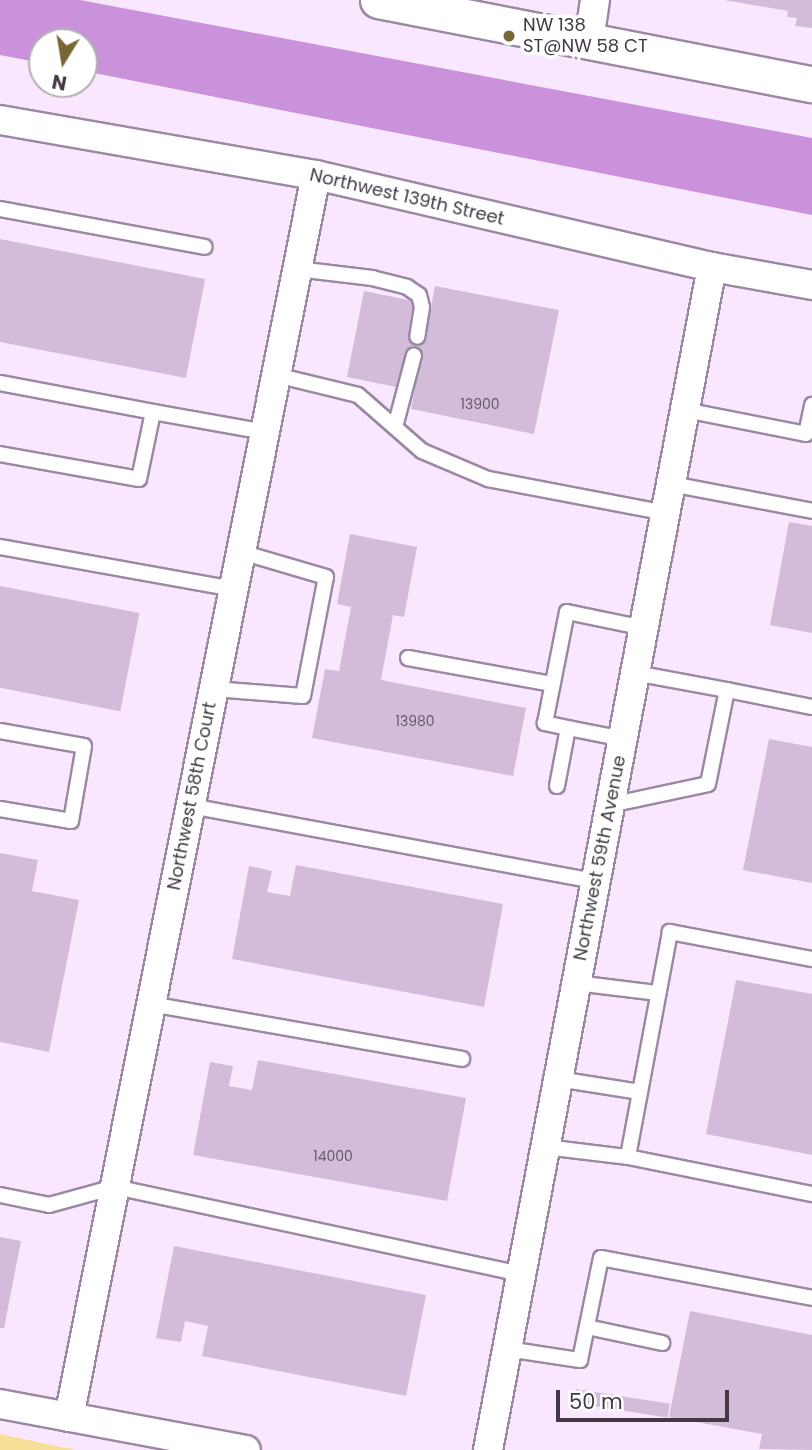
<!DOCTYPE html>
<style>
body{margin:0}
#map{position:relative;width:812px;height:1450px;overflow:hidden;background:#f9e7ff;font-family:Poppins,sans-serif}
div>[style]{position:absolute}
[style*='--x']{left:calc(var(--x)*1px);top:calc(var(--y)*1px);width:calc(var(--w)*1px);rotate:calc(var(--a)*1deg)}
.green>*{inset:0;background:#f8df98}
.water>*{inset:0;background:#c992db}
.building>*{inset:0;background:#d2bcda;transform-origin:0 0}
.roads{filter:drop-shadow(2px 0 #9c88a3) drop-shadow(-2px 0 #9c88a3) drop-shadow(0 2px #9c88a3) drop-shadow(0 -2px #9c88a3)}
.service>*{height:14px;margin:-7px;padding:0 7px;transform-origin:7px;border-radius:7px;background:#fff}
.minor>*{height:28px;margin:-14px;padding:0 14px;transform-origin:14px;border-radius:14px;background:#fff}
.tertiary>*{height:35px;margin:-17.5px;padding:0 17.5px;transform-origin:17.5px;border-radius:17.5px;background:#fff}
.dots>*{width:19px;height:19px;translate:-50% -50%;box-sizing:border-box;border:4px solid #fff;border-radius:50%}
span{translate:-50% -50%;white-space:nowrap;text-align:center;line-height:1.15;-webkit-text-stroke:7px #fff;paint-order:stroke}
.number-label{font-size:14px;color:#665a6a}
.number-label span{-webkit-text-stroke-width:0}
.poi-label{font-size:18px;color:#423945}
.left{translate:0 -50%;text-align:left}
.street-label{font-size:18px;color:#423945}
.north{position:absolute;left:28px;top:28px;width:70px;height:70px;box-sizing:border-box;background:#fff;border:2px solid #b3b0b5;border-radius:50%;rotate:191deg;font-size:19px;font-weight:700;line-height:28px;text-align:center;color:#423945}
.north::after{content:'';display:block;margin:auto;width:24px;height:32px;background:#786735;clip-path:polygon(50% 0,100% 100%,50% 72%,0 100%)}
.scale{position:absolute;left:556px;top:1390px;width:173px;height:32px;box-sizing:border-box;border:4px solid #423945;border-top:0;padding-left:9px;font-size:21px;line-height:24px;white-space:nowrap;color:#423945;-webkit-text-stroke:5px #fff;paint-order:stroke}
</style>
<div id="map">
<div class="green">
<div style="clip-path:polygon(0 1434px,76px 1450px,0 1450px)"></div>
</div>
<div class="water">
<div style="clip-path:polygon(0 0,80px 0,812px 138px,812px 215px,84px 71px,84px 42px,42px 42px,42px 63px,0 55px)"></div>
</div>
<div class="building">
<div style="clip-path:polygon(724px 0,812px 0,812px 28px,795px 26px,797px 18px,787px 17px,788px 11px)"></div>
<div style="left:0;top:239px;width:209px;height:101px;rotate:11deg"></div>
<div style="clip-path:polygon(435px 286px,559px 310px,534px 434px,411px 409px,421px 356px,414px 355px,401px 388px,347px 377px,364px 291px,418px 302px,417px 337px,425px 338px)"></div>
<div style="clip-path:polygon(789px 522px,812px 526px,812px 633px,770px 625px)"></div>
<div style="clip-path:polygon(350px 534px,417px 547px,404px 617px,393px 615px,381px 680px,526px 708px,513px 776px,312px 738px,325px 669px,339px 671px,351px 607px,337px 604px)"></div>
<div style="left:0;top:586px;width:142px;height:100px;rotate:11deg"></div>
<div style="clip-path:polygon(769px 739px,812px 747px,812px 883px,743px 870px)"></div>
<div style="clip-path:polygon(0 853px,38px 860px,32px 891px,79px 900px,49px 1052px,0 1042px)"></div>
<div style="clip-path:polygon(296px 865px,503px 904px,484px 1007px,232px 959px,249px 866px,272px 871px,267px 892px,290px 896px)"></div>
<div style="clip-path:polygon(736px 980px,812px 994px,812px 1155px,706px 1134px)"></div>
<div style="clip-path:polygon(258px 1060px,466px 1098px,447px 1201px,193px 1155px,210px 1062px,233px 1066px,229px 1086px,252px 1090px)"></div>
<div style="clip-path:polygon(0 1237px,21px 1241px,4px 1328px,0 1328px)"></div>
<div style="clip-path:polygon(174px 1246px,426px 1295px,406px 1396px,202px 1356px,208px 1326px,185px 1321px,181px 1342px,156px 1338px)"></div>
<div style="clip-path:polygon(690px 1311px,812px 1335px,812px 1450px,759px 1449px,762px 1434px,669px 1417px)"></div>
<div style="left:576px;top:1389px;width:95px;height:14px;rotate:9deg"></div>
</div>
<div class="roads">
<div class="service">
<div style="--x:0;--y:209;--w:208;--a:10.5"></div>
<div style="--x:297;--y:269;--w:76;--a:6.8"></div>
<div style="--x:372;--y:278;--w:36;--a:14"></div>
<div style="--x:407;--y:287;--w:14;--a:34"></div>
<div style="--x:419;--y:295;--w:12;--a:76"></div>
<div style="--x:422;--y:307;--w:30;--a:99"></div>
<div style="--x:276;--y:375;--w:84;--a:13.7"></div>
<div style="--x:358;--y:395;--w:85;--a:41.2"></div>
<div style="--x:422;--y:451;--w:72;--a:23"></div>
<div style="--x:488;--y:479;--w:181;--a:10.8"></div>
<div style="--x:0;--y:383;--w:156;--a:10.7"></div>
<div style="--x:153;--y:412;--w:68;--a:101.8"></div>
<div style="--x:139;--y:479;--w:141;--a:-169.8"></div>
<div style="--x:685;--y:410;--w:123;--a:11.2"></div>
<div style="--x:806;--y:434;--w:30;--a:-78"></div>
<div style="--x:153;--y:412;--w:114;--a:10.1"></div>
<div style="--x:395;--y:427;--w:74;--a:-75.2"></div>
<div style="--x:671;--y:484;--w:144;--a:10.8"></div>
<div style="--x:0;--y:547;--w:237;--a:10.2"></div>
<div style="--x:408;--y:658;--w:147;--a:10.2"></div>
<div style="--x:635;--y:673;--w:94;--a:10.5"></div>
<div style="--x:214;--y:689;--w:89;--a:4.5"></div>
<div style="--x:303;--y:696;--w:121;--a:-79.1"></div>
<div style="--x:326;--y:577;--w:89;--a:-163.6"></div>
<div style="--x:568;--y:728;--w:24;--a:-168"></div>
<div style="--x:545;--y:723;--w:113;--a:-78.8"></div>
<div style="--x:567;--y:612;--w:79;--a:11.7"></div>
<div style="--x:0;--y:731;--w:85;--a:10.1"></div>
<div style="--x:84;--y:746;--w:76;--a:99.8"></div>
<div style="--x:71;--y:821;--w:72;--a:-170.4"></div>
<div style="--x:557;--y:786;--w:59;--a:-79.3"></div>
<div style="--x:568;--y:728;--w:56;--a:11.3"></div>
<div style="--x:610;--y:805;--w:100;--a:-12.1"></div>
<div style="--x:708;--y:784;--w:96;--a:-78.6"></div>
<div style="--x:727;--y:690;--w:87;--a:11.3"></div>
<div style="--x:190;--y:806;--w:413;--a:10.5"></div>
<div style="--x:812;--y:959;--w:145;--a:-169.2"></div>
<div style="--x:670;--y:932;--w:229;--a:100.6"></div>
<div style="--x:628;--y:1157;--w:188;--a:11.4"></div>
<div style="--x:576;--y:983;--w:83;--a:7"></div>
<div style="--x:151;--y:1004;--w:316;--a:10"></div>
<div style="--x:558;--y:1079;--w:83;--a:9"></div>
<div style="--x:545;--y:1147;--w:84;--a:6.9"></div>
<div style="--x:0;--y:1195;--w:50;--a:11.5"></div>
<div style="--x:49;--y:1205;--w:68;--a:-15.3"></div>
<div style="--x:115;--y:1187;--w:415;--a:12.1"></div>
<div style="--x:587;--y:1327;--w:77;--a:12"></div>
<div style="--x:507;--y:1349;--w:74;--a:8.6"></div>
<div style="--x:580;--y:1360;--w:104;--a:-78.4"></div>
<div style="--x:601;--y:1258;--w:215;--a:10.7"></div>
</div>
<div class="minor">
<div style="--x:589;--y:41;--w:41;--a:-81.7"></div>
<div style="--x:0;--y:120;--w:321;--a:9.9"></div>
<div style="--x:316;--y:175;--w:407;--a:13.1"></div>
<div style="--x:712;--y:267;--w:102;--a:10.2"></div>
<div style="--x:0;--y:1404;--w:250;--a:10.6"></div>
<div style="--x:69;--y:1417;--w:1266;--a:-78.75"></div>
<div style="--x:488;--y:1450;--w:1204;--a:-79.28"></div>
</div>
<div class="tertiary">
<div style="--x:378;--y:0;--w:442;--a:11"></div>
</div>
</div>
<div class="dots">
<div style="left:509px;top:36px;background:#786735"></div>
</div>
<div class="number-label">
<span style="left:480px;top:404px">13900</span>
<span style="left:415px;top:721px">13980</span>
<span style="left:333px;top:1156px">14000</span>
</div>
<div class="poi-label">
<span class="left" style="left:523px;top:36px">NW 138<br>ST@NW 58 CT</span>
</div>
<div class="street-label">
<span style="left:407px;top:197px;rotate:13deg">Northwest 139th Street</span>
<span style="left:192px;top:796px;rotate:-79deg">Northwest 58th Court</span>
<span style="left:600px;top:858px;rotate:-79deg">Northwest 59th Avenue</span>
</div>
<div class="north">N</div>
<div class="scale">50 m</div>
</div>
